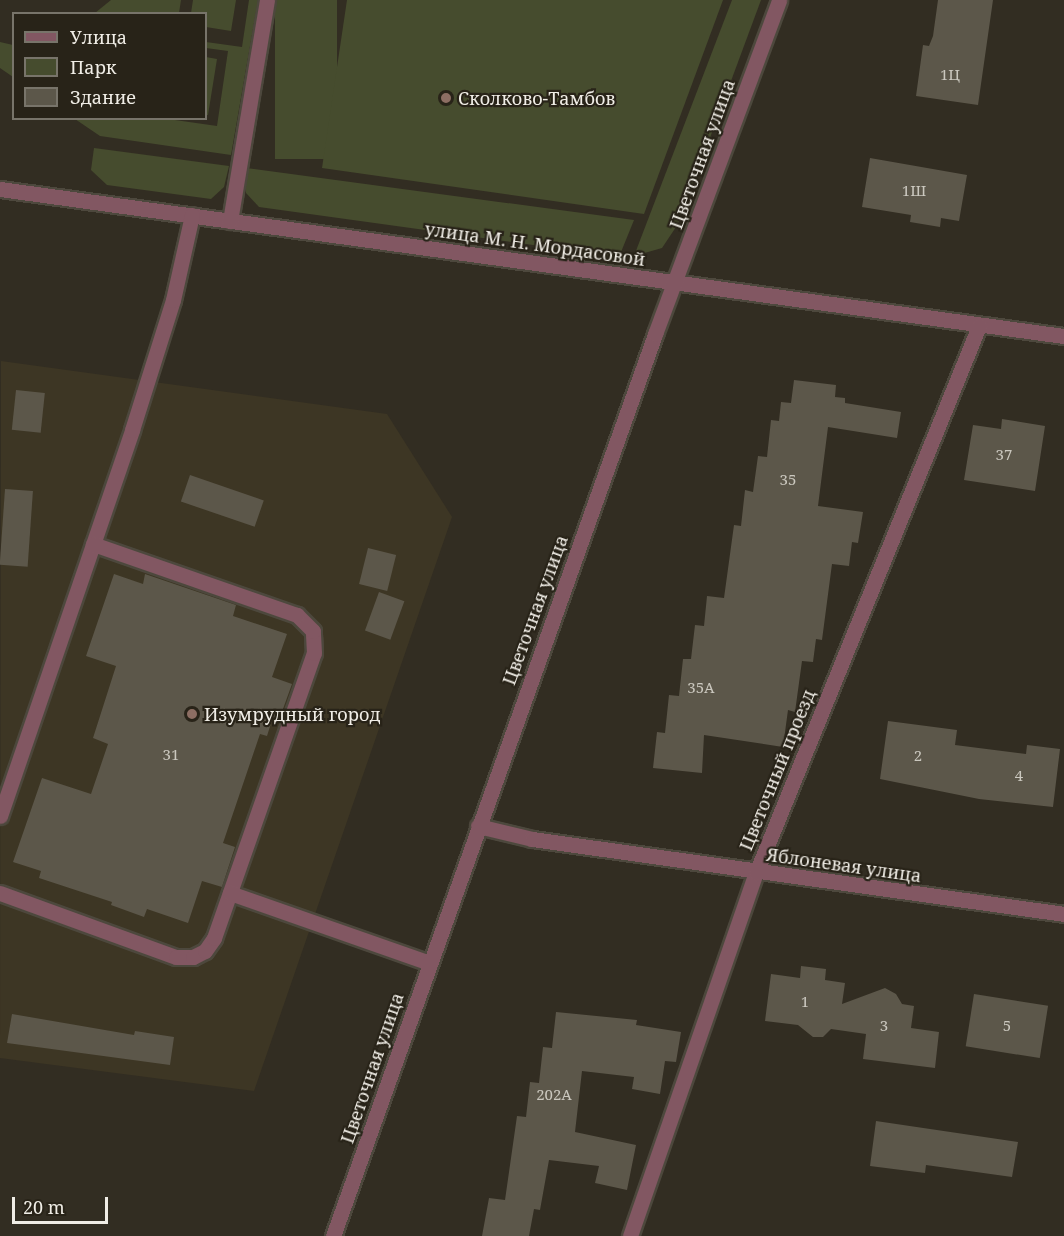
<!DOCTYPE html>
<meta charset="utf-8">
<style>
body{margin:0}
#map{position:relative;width:1064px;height:1236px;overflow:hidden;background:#322d22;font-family:"Noto Serif",serif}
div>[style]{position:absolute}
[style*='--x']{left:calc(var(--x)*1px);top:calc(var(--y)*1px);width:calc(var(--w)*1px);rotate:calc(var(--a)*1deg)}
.built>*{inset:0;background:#3d3624}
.green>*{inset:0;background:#464c2e;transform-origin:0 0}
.building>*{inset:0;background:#5c574a;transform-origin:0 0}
.roads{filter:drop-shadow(2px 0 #4d483d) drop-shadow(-2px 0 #4d483d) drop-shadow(0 2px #4d483d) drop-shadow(0 -2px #4d483d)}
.minor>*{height:15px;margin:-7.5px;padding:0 7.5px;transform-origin:7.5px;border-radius:7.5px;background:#825762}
.dots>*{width:16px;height:16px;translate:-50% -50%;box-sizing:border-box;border:3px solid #282318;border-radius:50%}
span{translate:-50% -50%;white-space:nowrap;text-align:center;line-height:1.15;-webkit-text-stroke:4.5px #282318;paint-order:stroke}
.number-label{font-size:15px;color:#cbc8bf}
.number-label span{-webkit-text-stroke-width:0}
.poi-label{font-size:18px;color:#f0ede6}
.left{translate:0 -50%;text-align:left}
.street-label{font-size:18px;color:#f0ede6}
.legend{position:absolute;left:12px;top:12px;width:195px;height:108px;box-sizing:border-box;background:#282318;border:2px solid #78746a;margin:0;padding:8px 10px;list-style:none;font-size:18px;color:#f0ede6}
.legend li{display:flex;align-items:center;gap:12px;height:30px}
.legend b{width:30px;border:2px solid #78746a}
.scale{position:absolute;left:12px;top:1197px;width:96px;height:27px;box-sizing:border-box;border:3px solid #f0ede6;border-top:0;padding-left:8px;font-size:18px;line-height:21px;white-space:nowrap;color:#f0ede6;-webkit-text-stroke:4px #282318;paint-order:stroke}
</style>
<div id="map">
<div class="built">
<div style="clip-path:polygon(1px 361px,387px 414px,452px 517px,254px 1091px,0 1058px)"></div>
</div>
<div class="green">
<div style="clip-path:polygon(111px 0,181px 0,179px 13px,95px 13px)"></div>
<div style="clip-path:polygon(193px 0,236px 0,231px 31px,206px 27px,206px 14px,191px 13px)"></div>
<div style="clip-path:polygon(249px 0,258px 0,231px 155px,100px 136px,75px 119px,168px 119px,217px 126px,228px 51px,206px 48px,206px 42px,242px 47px)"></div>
<div style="left:275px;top:0;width:62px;height:159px"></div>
<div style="clip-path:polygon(347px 0,723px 0,644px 214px,322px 168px)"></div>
<div style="clip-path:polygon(732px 0,761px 0,678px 224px,662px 248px,634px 256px)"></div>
<div style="clip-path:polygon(0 42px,13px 45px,13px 77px,0 68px)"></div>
<div style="clip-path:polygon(206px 57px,217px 59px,208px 115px,206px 115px)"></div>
<div style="clip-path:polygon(94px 148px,229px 166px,224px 187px,211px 199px,107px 185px,91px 170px)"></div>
<div style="clip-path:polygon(246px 168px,634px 220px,619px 257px,259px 207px,246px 193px)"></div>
</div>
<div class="building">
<div style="clip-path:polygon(938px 0,993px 0,978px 105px,916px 96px,923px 45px,929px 46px,933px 36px)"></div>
<div style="clip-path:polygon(870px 158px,967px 175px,959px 221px,941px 218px,940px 227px,910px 222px,911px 215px,862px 207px)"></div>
<div style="clip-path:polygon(794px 380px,836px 385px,835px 397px,845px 398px,845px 403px,901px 412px,897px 438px,828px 427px,818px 506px,863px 512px,858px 543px,852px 542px,849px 566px,832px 564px,822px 640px,816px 639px,813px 662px,802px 661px,795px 712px,788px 710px,783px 747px,704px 735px,702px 773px,653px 768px,657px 732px,665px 733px,669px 695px,679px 696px,683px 659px,691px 659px,695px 625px,704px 626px,707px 596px,724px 598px,734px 525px,741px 526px,745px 490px,753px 492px,758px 456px,767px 457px,771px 420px,779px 421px,781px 402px,791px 403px)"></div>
<div style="left:16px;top:390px;width:29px;height:40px;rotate:6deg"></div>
<div style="clip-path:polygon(1002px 419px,1045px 426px,1035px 491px,964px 480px,973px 425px,1001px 429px)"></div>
<div style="left:190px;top:475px;width:78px;height:28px;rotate:19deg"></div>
<div style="left:5px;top:489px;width:28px;height:76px;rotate:4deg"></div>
<div style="left:368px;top:548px;width:29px;height:37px;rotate:14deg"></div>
<div style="clip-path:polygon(114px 574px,143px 584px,145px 574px,236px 605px,233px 616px,287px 634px,272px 677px,292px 684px,279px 720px,273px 717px,267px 736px,260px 734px,223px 843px,235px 847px,222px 887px,202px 881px,188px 923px,147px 909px,144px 917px,111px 905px,112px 902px,39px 878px,41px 871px,13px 862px,42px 778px,91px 794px,108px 744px,93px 738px,116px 666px,86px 656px)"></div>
<div style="left:379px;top:592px;width:27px;height:41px;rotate:20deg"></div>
<div style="clip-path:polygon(888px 721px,957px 730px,955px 745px,1026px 754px,1027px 745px,1060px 749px,1053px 807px,979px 799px,880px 779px)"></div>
<div style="clip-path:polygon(801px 966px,826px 969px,825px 980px,845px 983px,842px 1004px,885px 988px,896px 994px,902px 1004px,914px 1006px,911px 1028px,939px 1032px,935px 1068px,863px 1059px,866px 1034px,831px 1029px,823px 1037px,813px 1037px,798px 1025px,765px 1021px,771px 974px,800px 978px)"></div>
<div style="left:974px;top:994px;width:75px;height:53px;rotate:9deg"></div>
<div style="clip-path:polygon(556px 1012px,637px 1020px,636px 1025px,681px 1032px,676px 1062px,665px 1061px,660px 1094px,632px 1089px,634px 1077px,582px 1071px,575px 1132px,636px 1145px,627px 1190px,595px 1183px,599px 1166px,549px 1160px,540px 1210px,534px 1209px,529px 1236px,482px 1236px,489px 1198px,505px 1200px,517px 1116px,526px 1117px,530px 1082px,539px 1083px,543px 1047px,552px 1048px)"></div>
<div style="clip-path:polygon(12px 1014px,134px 1035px,135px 1031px,174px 1037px,170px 1065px,7px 1043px)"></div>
<div style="clip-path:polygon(876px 1121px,1018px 1142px,1012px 1177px,926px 1165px,925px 1173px,870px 1166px)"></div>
</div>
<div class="roads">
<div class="minor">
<div style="--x:0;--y:189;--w:1074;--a:7.87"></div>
<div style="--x:230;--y:221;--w:224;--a:-80.5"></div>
<div style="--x:0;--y:816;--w:408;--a:-71.1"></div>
<div style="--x:132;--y:430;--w:136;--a:-72.5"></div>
<div style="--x:173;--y:300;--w:87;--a:-77.4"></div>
<div style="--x:478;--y:826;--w:56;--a:13.5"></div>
<div style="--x:532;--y:839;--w:537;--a:8.02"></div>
<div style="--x:0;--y:893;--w:187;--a:20"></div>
<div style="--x:176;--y:957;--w:17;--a:0"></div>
<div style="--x:193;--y:957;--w:13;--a:-27"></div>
<div style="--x:205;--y:951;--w:16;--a:-55"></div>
<div style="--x:214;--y:938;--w:302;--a:-70.7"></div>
<div style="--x:314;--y:653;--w:22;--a:-93"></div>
<div style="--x:313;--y:631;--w:23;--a:-135"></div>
<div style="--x:297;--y:615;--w:216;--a:-160.8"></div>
<div style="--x:230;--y:893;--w:212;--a:19.3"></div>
<div style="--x:333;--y:1236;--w:958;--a:-70.35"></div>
<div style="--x:655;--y:334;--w:356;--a:-69.6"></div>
<div style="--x:630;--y:1236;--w:384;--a:-70.9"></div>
<div style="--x:756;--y:873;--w:591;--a:-67.82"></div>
</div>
</div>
<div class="dots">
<div style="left:446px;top:98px;background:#8d6e63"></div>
<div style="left:192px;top:714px;background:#8d6e63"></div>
</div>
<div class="number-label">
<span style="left:950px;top:75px">1Ц</span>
<span style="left:914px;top:191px">1Ш</span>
<span style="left:1004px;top:455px">37</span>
<span style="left:788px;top:480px">35</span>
<span style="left:701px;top:688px">35А</span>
<span style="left:171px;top:755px">31</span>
<span style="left:918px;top:756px">2</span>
<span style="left:1019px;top:776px">4</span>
<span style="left:805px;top:1002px">1</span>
<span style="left:884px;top:1026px">3</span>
<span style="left:1007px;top:1026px">5</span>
<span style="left:554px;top:1095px">202А</span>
</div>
<div class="poi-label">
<span class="left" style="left:458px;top:98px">Сколково-Тамбов</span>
<span class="left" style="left:204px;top:714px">Изумрудный город</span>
</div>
<div class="street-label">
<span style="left:702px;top:154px;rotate:-70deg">Цветочная улица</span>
<span style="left:535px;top:244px;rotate:8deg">улица М. Н. Мордасовой</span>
<span style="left:535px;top:610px;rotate:-70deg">Цветочная улица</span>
<span style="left:777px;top:770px;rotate:-68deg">Цветочный проезд</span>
<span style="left:844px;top:865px;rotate:8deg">Яблоневая улица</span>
<span style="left:372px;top:1068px;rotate:-71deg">Цветочная улица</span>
</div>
<ul class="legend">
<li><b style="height:8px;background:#825762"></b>Улица</li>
<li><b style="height:16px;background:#464c2e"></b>Парк</li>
<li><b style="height:16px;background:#5c574a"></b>Здание</li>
</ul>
<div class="scale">20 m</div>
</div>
